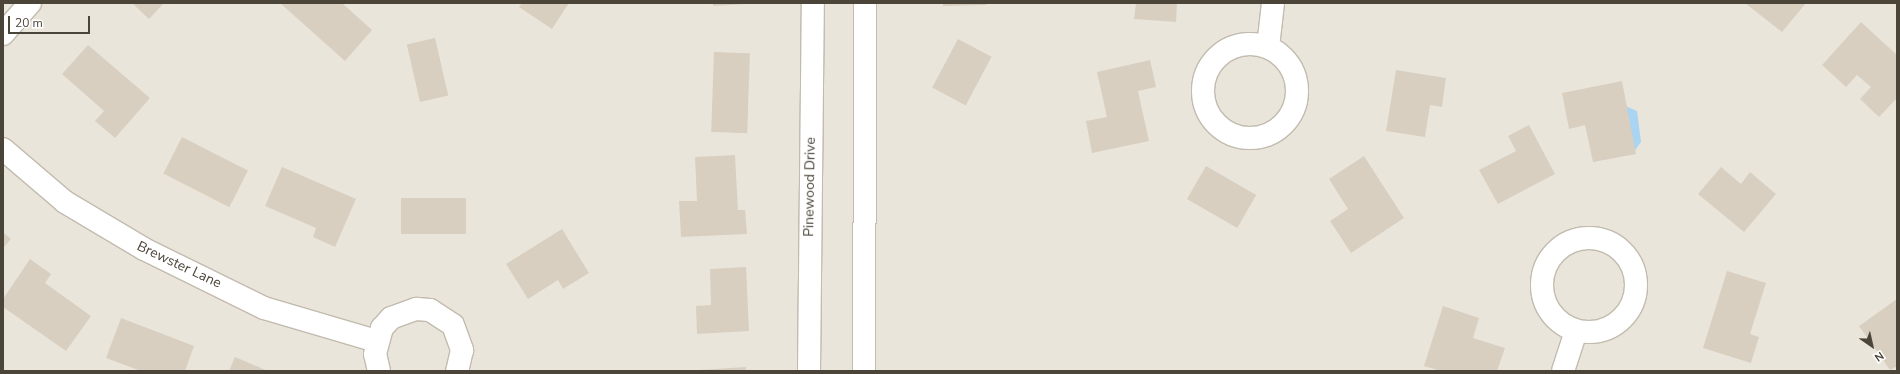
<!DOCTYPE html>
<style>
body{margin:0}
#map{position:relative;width:1900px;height:374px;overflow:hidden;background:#f6f3ec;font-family:"Nunito Sans",sans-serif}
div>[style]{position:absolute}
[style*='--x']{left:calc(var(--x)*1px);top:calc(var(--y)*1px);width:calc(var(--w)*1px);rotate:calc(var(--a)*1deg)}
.residential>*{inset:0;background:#eae5da;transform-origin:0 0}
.water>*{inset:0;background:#a9d4f2}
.building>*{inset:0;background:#d8cfc1;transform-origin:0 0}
.roads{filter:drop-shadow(1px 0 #c2bbae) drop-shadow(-1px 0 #c2bbae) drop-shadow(0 1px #c2bbae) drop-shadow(0 -1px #c2bbae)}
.minor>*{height:22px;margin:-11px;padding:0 11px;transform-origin:11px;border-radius:11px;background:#fff}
.minor>.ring{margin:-11px;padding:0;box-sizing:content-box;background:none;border:22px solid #fff;border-radius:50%}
span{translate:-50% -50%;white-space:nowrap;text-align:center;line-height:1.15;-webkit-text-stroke:4px #fff;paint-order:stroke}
.street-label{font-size:14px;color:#4b4439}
.frame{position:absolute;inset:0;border:4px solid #4b4439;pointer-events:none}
.north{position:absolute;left:1852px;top:326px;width:40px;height:40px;-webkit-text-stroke:3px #fff;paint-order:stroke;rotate:146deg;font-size:11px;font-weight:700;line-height:16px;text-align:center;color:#4b4439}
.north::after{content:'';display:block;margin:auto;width:14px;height:18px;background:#4b4439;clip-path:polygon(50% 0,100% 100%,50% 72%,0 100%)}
.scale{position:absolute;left:8px;top:16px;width:82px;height:18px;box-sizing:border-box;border:2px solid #4b4439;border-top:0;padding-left:5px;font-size:12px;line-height:14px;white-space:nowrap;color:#4b4439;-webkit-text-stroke:3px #fff;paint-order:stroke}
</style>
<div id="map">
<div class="residential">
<div style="left:3px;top:3px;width:1894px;height:368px"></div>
</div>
<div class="water">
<div style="clip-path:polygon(1623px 105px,1637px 111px,1641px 142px,1633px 153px)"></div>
</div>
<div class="building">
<div style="clip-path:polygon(132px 3px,164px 3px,149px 19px)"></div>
<div style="clip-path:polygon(280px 3px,342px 3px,372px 30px,345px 61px)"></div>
<div style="clip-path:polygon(522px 3px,569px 3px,552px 29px,519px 7px)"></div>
<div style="clip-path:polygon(713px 3px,747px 3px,747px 4px,713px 6px)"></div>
<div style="clip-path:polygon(943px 3px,986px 3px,986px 5px,943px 6px)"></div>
<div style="clip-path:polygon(1136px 3px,1177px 3px,1176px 22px,1134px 19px)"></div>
<div style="clip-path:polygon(1745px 3px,1806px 3px,1782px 32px)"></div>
<div style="clip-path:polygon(1861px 22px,1897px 55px,1897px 98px,1879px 117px,1860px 99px,1871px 87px,1857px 75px,1846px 87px,1822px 65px)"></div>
<div style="left:435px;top:38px;width:59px;height:29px;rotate:77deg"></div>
<div style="left:958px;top:39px;width:38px;height:55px;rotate:28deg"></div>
<div style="clip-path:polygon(88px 45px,150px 98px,115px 138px,95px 121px,104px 111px,62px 74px)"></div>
<div style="left:714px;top:52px;width:36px;height:80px;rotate:2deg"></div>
<div style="clip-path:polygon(1150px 60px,1156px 87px,1138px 91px,1149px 141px,1092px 153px,1086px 121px,1107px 117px,1097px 72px)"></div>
<div style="clip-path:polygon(1396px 70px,1446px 78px,1442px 107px,1430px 105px,1425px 137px,1386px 131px)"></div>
<div style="clip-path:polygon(1622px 81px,1636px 154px,1593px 162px,1585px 125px,1569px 129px,1562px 93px)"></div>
<div style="clip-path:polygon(1529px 125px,1555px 174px,1498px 204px,1479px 170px,1516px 151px,1508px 136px)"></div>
<div style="left:182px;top:137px;width:74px;height:41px;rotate:27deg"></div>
<div style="clip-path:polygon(735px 155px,738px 210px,745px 210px,747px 234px,681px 237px,679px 201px,697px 201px,695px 157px)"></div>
<div style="clip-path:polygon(1364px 156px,1404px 218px,1351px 253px,1330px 221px,1348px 209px,1329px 179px)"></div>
<div style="left:1206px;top:166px;width:58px;height:38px;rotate:30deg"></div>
<div style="clip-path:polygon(282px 167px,356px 199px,335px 247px,313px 237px,316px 228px,265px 206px)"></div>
<div style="clip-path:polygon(1721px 167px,1741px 184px,1750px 172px,1776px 194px,1744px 232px,1698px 194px)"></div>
<div style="left:401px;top:198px;width:65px;height:36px"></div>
<div style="clip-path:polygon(562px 229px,589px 273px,563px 289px,558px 280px,528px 299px,506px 264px)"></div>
<div style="clip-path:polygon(3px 232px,11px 239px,3px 248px)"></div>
<div style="clip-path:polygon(30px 259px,51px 274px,45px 283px,91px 316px,66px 351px,3px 307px,3px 299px)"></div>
<div style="clip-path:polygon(746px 267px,749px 331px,697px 334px,696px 306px,711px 305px,710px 269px)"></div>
<div style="clip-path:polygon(1727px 271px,1766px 283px,1750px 334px,1759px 337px,1751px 363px,1703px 348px)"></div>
<div style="clip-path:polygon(1897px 299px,1897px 366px,1890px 370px,1859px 326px)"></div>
<div style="clip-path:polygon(1443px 306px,1479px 318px,1473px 338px,1505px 348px,1497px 371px,1441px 371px,1424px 366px)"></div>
<div style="clip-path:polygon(121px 318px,194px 346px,185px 371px,141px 371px,106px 358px)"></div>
<div style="clip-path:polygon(235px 357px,268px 371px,229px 371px)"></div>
<div style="clip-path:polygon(746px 367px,746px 371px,699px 371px,699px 370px)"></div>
</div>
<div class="roads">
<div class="minor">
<div style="--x:3;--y:34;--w:41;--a:-48.9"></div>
<div class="ring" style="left:1203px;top:44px;width:72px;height:72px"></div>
<div style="--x:1268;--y:47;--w:44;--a:-83.5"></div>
<div style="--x:3;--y:149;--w:82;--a:40.5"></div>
<div style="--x:65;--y:202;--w:92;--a:30.7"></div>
<div style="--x:144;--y:249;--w:134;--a:26.2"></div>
<div style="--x:264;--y:308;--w:117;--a:16.4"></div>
<div class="ring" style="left:1542px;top:238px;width:72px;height:72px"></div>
<div style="--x:379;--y:371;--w:17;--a:-103"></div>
<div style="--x:375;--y:354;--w:27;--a:-75"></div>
<div style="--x:382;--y:328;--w:13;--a:-48"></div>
<div style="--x:391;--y:318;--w:27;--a:-20"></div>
<div style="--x:416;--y:309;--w:14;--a:4"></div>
<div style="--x:430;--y:310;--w:27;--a:33"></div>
<div style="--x:453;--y:325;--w:27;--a:70"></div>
<div style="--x:462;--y:350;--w:22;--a:103"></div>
<div style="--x:809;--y:371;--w:368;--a:-89.4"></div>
<div style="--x:864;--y:371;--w:368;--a:-89.8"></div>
<div style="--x:1563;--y:371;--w:42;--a:-72"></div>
</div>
</div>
<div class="street-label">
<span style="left:810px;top:187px;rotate:-89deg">Pinewood Drive</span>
<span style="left:179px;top:265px;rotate:25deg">Brewster Lane</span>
</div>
<div class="frame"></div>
<div class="north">N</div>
<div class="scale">20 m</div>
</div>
